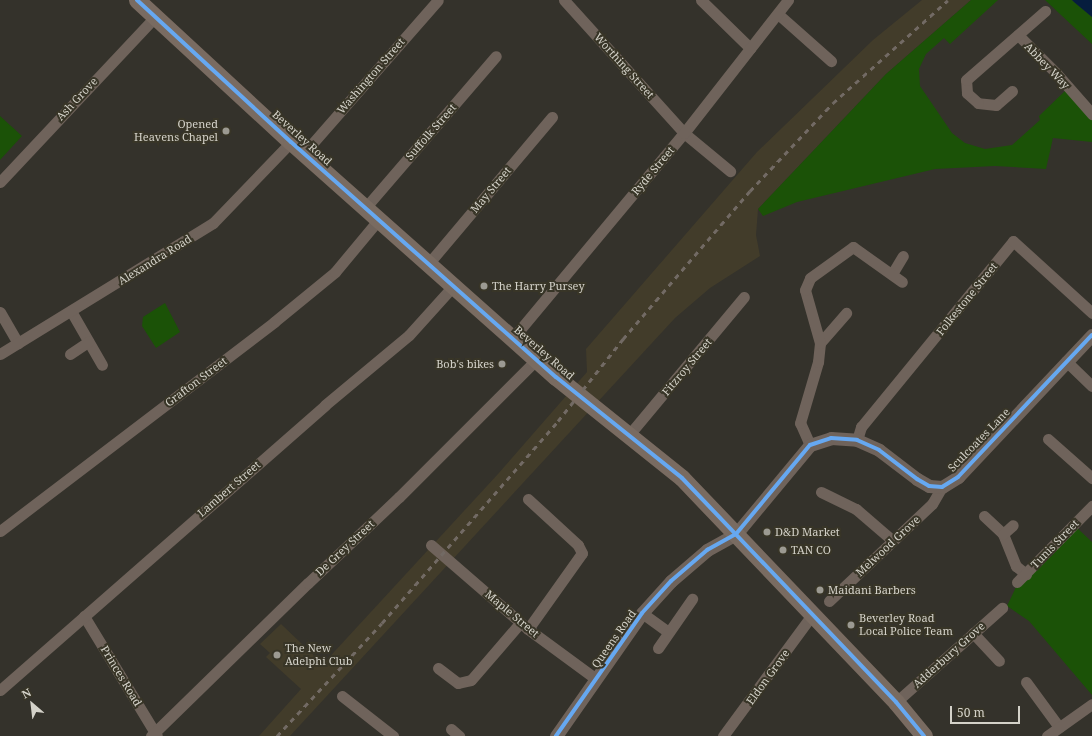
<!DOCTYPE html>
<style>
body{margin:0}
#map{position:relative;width:1092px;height:736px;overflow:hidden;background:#34322b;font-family:"Noto Serif",serif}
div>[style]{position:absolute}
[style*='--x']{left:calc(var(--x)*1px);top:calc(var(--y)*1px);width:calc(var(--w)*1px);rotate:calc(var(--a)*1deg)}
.built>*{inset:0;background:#423c2a}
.green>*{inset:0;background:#1b5207}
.water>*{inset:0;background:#061d3e}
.minor>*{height:11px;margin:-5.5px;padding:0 5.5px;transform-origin:5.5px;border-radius:5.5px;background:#6f635b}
.tertiary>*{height:13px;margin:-6.5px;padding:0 6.5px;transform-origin:6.5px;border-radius:6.5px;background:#6f635b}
.primary>*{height:17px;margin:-8.5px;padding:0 8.5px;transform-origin:8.5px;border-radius:8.5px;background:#796b61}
.rail>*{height:3px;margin-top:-1.5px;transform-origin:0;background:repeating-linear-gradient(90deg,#726a64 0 5px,transparent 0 10px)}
.cycleway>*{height:4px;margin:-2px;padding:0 2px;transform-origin:2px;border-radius:2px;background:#66a8f1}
.dots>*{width:11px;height:11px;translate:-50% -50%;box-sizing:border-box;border:2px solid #383527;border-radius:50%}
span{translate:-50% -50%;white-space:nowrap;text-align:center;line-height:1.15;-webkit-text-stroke:4px #383527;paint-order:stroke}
.street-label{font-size:11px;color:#d4d2c9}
.poi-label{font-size:11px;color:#d4d2c9}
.right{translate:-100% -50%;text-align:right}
.left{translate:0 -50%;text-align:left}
.north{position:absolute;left:12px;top:684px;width:40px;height:40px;-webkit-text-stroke:3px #383527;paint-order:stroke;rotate:332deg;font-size:11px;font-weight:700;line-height:16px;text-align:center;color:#d4d2c9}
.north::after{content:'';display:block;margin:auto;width:14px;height:18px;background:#d4d2c9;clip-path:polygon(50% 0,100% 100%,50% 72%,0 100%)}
.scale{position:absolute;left:950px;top:706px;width:70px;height:18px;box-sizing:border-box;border:2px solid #d4d2c9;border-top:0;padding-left:5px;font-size:12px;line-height:14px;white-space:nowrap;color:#d4d2c9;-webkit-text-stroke:3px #383527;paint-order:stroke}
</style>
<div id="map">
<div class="built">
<div style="clip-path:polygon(922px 0,971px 0,886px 74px,758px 209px,756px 235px,760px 256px,710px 288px,675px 318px,290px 736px,259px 736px,301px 689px,266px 657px,270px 653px,260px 644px,281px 624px,323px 664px,498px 474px,587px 372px,586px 349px,757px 152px,873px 40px)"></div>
</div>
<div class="green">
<div style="clip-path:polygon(971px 0,998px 0,950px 44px,944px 38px,926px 54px,919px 69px,920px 86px,952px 133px,965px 143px,985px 149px,1012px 145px,1040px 120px,1039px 116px,1066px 90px,1092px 118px,1092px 142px,1053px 138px,1046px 169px,995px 166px,935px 169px,797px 202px,763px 216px,758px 209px,886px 74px)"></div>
<div style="clip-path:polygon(1045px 0,1072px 0,1092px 17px,1092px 44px)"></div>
<div style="clip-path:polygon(0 116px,22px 136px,0 160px)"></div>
<div style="clip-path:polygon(165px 303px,180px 332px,156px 348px,142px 326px,143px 317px)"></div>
<div style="clip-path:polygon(1075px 526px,1092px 542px,1092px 695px,1029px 621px,1007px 606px,1017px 585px)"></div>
</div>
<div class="water">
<div style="clip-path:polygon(1072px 0,1092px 0,1092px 17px,1074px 2px)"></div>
</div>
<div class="minor">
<div style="--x:564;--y:0;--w:179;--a:47.9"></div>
<div style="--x:684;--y:133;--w:60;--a:39.6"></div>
<div style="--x:701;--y:0;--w:69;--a:44.4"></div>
<div style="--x:778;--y:14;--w:71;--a:41.6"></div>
<div style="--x:1018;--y:35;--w:54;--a:45"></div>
<div style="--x:1056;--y:73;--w:55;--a:48.7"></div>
<div style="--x:1012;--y:91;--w:21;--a:139"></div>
<div style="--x:996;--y:105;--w:18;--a:-174"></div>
<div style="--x:978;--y:103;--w:15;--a:-138"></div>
<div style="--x:967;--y:93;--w:13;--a:-94"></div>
<div style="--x:966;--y:80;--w:105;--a:-41.1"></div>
<div style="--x:304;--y:153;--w:203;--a:-48.8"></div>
<div style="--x:0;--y:182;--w:226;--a:-46.8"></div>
<div style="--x:366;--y:207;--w:199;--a:-49.3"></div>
<div style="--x:429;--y:263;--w:191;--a:-49.9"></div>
<div style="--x:892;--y:274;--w:21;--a:-59"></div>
<div style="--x:71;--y:311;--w:62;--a:60.1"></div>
<div style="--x:0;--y:312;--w:36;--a:60"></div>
<div style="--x:513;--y:338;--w:267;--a:-50.2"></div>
<div style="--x:684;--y:133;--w:169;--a:-52"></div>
<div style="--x:820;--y:343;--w:40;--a:-49"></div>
<div style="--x:0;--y:354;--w:250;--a:-31.6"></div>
<div style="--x:213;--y:223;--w:112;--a:-46.1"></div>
<div style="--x:70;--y:354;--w:22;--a:-34"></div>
<div style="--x:1066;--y:361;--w:36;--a:44"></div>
<div style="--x:628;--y:436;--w:181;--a:-50.2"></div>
<div style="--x:1048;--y:439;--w:59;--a:41.6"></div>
<div style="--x:857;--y:440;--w:14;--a:-73"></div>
<div style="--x:861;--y:427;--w:240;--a:-50.7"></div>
<div style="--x:1013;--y:241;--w:107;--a:42.3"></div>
<div style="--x:810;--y:445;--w:24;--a:-114"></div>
<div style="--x:800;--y:423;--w:64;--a:-73.6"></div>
<div style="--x:818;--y:362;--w:19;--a:-84"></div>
<div style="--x:820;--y:343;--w:55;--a:-105.8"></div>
<div style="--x:805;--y:290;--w:13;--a:-67"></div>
<div style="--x:810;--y:278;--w:53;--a:-35.8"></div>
<div style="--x:853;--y:247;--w:60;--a:35.5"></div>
<div style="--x:821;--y:492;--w:39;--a:26"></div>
<div style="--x:856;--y:509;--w:48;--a:40.7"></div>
<div style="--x:984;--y:516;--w:26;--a:43"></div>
<div style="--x:1003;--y:534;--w:35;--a:68"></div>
<div style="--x:1016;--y:566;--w:13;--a:39"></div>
<div style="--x:0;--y:531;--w:345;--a:-37.3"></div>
<div style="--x:274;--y:322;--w:79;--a:-39.3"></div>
<div style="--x:335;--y:272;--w:69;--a:-50.3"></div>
<div style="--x:1003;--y:534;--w:13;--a:-42"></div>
<div style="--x:431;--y:545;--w:128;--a:40.9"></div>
<div style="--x:528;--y:629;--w:84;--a:36.3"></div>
<div style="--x:1017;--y:582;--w:107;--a:-45.4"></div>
<div style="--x:829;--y:601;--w:141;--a:-43.3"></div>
<div style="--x:932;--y:504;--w:20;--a:-60"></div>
<div style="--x:642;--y:613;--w:32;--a:36"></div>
<div style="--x:84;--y:616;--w:140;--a:58.7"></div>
<div style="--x:528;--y:629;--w:93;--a:-54.6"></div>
<div style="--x:582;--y:553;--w:9;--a:-117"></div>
<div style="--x:578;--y:545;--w:68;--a:-137.4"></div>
<div style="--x:973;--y:633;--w:38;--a:47"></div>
<div style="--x:658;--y:648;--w:60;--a:-55.2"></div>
<div style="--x:438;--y:668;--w:25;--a:37"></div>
<div style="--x:458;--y:683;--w:13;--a:-13"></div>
<div style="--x:471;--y:680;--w:75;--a:-49.3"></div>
<div style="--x:1026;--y:682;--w:56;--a:53.7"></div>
<div style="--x:0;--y:690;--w:432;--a:-41.2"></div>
<div style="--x:325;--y:405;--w:109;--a:-39.8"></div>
<div style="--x:409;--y:335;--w:67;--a:-48"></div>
<div style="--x:342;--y:696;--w:65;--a:38.1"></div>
<div style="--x:896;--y:702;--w:142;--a:-41.6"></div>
<div style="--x:451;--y:729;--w:11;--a:41"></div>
<div style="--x:151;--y:736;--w:219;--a:-44.3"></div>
<div style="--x:308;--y:583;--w:125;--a:-43.4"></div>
<div style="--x:399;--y:497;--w:195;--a:-45"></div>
<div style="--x:723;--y:736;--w:149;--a:-53.7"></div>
<div style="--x:1047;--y:736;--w:55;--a:-35.4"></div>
</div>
<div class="tertiary">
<div style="--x:556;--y:736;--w:150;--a:-55"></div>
<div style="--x:642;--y:613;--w:43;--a:-47.8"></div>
<div style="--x:671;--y:581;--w:48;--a:-40.7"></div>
<div style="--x:707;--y:550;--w:33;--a:-29"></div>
<div style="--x:736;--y:534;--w:116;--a:-50.3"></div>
<div style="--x:810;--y:445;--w:22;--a:-18"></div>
<div style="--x:831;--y:438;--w:26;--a:4"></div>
<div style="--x:857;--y:440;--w:24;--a:24"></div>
<div style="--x:879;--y:450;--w:48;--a:37.3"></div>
<div style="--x:917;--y:479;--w:14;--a:30"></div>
<div style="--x:929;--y:486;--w:13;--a:4"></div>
<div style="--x:942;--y:487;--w:19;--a:-32"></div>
<div style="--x:958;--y:477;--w:195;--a:-46.7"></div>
</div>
<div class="primary">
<div style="--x:137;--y:0;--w:209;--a:42.7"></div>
<div style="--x:291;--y:142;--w:354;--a:41.6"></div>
<div style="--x:556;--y:377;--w:161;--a:38.7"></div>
<div style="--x:682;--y:478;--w:310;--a:46.3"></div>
<div style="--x:896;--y:702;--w:44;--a:50.5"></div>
</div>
<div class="rail">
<div style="--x:277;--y:736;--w:154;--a:-47.1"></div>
<div style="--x:382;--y:623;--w:268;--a:-48.9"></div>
<div style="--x:558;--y:421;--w:105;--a:-51.6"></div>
<div style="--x:623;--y:339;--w:195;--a:-49.4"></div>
<div style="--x:750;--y:191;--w:121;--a:-46.7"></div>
<div style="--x:833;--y:103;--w:154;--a:-41.8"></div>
</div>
<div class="cycleway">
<div style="--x:137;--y:0;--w:209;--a:42.7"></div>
<div style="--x:291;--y:142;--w:354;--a:41.6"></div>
<div style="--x:556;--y:377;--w:161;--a:38.7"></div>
<div style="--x:682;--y:478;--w:310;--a:46.3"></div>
<div style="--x:896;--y:702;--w:44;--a:50.5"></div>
<div style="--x:556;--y:736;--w:150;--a:-55"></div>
<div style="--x:642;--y:613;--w:43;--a:-47.8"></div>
<div style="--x:671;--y:581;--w:48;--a:-40.7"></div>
<div style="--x:707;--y:550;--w:33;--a:-29"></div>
<div style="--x:736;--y:534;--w:116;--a:-50.3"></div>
<div style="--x:810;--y:445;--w:22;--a:-18"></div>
<div style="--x:831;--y:438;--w:26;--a:4"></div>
<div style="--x:857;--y:440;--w:24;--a:24"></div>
<div style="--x:879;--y:450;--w:48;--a:37.3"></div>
<div style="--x:917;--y:479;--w:14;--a:30"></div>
<div style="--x:929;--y:486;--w:13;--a:4"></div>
<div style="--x:942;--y:487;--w:19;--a:-32"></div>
<div style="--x:958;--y:477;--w:195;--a:-46.7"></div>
</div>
<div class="dots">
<div style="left:226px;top:131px;background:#9c9a92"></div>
<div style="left:484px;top:286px;background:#9c9a92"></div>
<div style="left:502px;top:364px;background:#9c9a92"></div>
<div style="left:767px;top:532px;background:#9c9a92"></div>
<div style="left:783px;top:550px;background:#9c9a92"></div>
<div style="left:820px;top:590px;background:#9c9a92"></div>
<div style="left:851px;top:625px;background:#9c9a92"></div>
<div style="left:277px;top:655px;background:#9c9a92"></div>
</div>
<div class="street-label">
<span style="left:624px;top:66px;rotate:48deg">Worthing Street</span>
<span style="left:1047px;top:66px;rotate:46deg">Abbey Way</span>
<span style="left:371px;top:76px;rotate:-49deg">Washington Street</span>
<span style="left:77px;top:99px;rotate:-47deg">Ash Grove</span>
<span style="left:431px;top:132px;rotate:-49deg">Suffolk Street</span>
<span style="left:302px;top:138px;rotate:42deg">Beverley Road</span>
<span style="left:653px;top:171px;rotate:-50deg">Ryde Street</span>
<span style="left:491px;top:190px;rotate:-50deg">May Street</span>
<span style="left:155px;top:260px;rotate:-32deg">Alexandra Road</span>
<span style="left:967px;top:299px;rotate:-51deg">Folkestone Street</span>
<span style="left:544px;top:353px;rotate:41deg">Beverley Road</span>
<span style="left:687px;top:367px;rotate:-50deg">Fitzroy Street</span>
<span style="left:196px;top:382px;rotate:-37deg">Grafton Street</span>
<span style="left:979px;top:440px;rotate:-46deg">Sculcoates Lane</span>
<span style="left:229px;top:489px;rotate:-41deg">Lambert Street</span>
<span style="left:1055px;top:544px;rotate:-46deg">Tunis Street</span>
<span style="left:888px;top:546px;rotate:-43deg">Melwood Grove</span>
<span style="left:345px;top:548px;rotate:-43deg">De Grey Street</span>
<span style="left:512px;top:614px;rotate:40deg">Maple Street</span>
<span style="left:614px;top:639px;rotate:-55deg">Queens Road</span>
<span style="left:949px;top:655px;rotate:-42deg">Adderbury Grove</span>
<span style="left:121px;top:676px;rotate:59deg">Princes Road</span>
<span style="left:768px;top:677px;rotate:-54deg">Eldon Grove</span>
</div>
<div class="poi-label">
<span class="right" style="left:218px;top:131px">Opened<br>Heavens Chapel</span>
<span class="left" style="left:492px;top:286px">The Harry Pursey</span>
<span class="right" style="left:494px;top:364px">Bob's bikes</span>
<span class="left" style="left:775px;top:532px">D&amp;D Market</span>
<span class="left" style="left:791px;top:550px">TAN CO</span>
<span class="left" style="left:828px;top:590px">Maidani Barbers</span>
<span class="left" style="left:859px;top:625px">Beverley Road<br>Local Police Team</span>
<span class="left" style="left:285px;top:655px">The New<br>Adelphi Club</span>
</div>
<div class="north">N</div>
<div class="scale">50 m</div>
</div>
